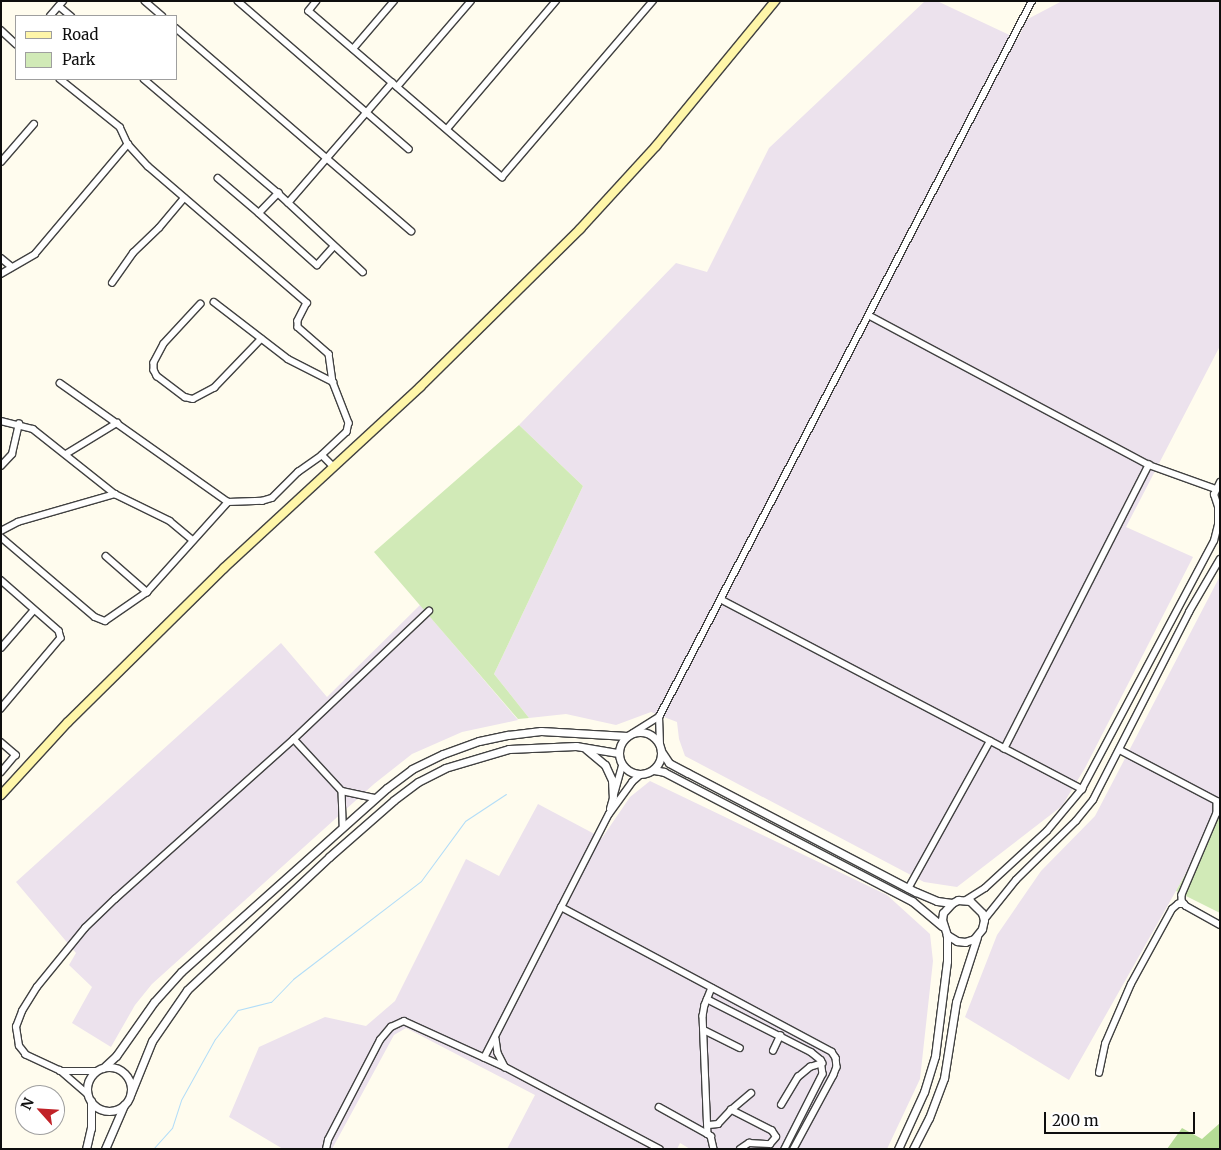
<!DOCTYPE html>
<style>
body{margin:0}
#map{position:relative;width:1221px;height:1150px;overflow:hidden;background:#fffcee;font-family:Merriweather,serif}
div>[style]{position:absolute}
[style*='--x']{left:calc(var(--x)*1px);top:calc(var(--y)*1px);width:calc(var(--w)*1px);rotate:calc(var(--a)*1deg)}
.industrial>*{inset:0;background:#ece2ed}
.green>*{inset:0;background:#d1eab7}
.forest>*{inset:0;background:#b5dc96}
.stream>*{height:1px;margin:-0.5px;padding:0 0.5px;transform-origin:0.5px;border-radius:0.5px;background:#b2ddf8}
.roads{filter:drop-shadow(1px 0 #414141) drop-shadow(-1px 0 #414141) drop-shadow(0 1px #414141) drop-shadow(0 -1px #414141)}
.minor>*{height:5.5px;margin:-2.75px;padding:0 2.75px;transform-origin:2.75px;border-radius:2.75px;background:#fff}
.tertiary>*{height:7px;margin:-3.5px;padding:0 3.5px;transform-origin:3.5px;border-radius:3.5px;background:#fff}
.tertiary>.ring{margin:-3.5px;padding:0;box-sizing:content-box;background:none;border:7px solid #fff;border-radius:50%}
.secondary>*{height:8px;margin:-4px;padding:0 4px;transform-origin:4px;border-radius:4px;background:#fff6a9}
span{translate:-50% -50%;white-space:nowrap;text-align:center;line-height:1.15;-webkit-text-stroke:5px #fff;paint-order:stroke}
.frame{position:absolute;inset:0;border:2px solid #0e0e0e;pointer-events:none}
.legend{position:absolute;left:15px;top:15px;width:162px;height:65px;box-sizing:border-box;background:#fff;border:1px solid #9f9f9f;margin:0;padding:6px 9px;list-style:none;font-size:15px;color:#0e0e0e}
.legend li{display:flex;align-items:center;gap:10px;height:25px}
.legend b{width:25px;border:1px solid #9f9f9f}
.north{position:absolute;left:15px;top:1085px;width:50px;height:50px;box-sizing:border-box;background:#fff;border:1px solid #9f9f9f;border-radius:50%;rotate:296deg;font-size:14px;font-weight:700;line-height:20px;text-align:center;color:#0e0e0e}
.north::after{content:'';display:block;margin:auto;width:18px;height:22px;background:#c12228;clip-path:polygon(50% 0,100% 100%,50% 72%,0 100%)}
.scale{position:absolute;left:1044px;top:1112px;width:151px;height:22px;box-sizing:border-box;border:2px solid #0e0e0e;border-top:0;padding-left:6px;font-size:15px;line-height:18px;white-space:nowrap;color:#0e0e0e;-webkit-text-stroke:4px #fff;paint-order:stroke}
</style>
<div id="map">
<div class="industrial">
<div style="clip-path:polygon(925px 1px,937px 1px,1018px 39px,1026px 20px,1062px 1px,1220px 1px,1220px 346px,1126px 527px,1193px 557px,1085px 768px,1062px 806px,957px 887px,924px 882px,685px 756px,679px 739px,677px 722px,651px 712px,616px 725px,566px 714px,529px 718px,494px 674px,583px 486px,519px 425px,676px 263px,707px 272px,769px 148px)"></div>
<div style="clip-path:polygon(1220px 576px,1220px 813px,1069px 1080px,965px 1017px,997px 935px,1041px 871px,1095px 816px)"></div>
<div style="clip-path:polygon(420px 605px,518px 720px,462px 732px,412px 754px,374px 784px,152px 984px,135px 1005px,111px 1047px,72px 1023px,92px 987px,69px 965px,76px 953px,16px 882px,281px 643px,327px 697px)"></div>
<div style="clip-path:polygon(650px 781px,887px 895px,930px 934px,933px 961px,920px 1079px,887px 1149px,690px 1149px,680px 1143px,677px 1149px,507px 1149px,535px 1095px,406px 1028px,394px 1035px,332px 1149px,283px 1149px,229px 1117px,259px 1047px,325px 1017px,366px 1026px,395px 1001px,466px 859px,499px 876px,538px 804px,602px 838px,630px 797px)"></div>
</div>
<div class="green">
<div style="clip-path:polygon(519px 425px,583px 486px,494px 674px,529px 718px,518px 719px,374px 552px)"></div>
<div style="clip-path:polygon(1220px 813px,1220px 913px,1176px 891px)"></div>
</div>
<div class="forest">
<div style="clip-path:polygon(1220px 1123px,1220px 1149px,1167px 1149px,1182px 1128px,1202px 1139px)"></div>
</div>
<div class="stream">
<div style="--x:153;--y:1149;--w:28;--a:-48"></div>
<div style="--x:172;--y:1128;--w:29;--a:-72"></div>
<div style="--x:181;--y:1100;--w:70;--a:-60.9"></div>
<div style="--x:215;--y:1039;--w:37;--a:-52"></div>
<div style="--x:238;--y:1010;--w:34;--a:-14"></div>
<div style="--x:271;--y:1002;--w:32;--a:-46"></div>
<div style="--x:293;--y:979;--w:161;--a:-37.4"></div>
<div style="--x:421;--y:881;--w:74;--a:-53.7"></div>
<div style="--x:465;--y:821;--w:49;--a:-33.4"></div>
</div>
<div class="roads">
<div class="minor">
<div style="--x:145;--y:1;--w:23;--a:41"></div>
<div style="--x:238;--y:1;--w:226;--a:40.9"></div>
<div style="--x:317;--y:1;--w:13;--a:129"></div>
<div style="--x:309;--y:11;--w:255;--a:40.7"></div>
<div style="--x:502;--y:177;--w:232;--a:-49.4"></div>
<div style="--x:59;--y:6;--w:16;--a:40"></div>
<div style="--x:50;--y:16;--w:20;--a:-49"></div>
<div style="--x:176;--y:28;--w:311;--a:40.8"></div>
<div style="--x:1;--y:30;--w:21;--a:43"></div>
<div style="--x:353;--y:49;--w:63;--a:-49.5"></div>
<div style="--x:60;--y:79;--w:77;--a:38.7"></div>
<div style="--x:120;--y:127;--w:19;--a:65"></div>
<div style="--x:128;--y:144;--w:30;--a:48"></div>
<div style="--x:148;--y:166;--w:210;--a:40.7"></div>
<div style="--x:307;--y:303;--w:20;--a:117"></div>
<div style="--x:298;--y:321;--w:6;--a:90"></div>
<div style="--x:298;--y:327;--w:41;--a:41.1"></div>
<div style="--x:329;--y:354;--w:28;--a:82"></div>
<div style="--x:333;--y:382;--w:44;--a:68.7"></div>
<div style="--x:349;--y:423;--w:9;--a:103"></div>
<div style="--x:347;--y:432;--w:34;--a:137"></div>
<div style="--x:144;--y:79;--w:176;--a:40.4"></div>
<div style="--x:278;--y:193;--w:116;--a:42.9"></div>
<div style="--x:397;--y:87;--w:113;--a:-49.3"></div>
<div style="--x:447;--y:129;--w:168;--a:-49.6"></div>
<div style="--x:1;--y:162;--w:50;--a:-49"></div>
<div style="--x:218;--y:178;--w:54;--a:40.5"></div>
<div style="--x:259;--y:213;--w:28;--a:-46"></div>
<div style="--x:288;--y:203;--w:159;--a:-49.1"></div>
<div style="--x:259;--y:213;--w:78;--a:41.9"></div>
<div style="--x:317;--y:265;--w:25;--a:-48"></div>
<div style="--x:1;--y:258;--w:14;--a:39"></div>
<div style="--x:1;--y:274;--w:39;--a:-30"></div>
<div style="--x:35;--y:254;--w:144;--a:-49.8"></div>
<div style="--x:112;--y:283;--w:37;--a:-55"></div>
<div style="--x:133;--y:253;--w:36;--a:-44"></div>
<div style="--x:159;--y:228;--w:39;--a:-50"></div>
<div style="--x:214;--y:302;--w:93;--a:37.6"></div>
<div style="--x:288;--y:359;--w:51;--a:27.1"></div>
<div style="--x:201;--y:304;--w:54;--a:132.8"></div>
<div style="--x:164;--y:344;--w:21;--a:118"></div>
<div style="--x:154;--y:363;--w:7;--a:90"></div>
<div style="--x:154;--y:370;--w:7;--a:63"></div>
<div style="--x:157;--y:376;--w:35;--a:37"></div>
<div style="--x:185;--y:397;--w:8;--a:14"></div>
<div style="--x:193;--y:399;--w:24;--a:-28"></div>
<div style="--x:214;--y:388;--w:68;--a:-46.2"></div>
<div style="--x:870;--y:316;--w:316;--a:28.1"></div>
<div style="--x:1149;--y:465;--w:71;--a:19.7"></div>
<div style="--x:60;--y:383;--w:206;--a:35.3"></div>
<div style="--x:1;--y:421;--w:33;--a:14"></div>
<div style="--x:33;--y:429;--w:105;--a:38.4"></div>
<div style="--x:66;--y:454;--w:60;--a:-31.3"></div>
<div style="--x:1;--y:466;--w:16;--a:-47"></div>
<div style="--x:12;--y:454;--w:31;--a:-77"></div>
<div style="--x:1219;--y:510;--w:16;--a:-108"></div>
<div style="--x:1214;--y:495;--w:14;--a:-65"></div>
<div style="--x:1;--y:531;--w:19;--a:-28"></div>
<div style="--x:18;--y:522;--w:101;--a:-16.1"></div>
<div style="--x:115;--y:494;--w:61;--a:26.1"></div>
<div style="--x:170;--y:521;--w:30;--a:40"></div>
<div style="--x:1;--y:537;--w:123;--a:40.4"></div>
<div style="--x:95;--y:617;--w:11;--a:22"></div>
<div style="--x:105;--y:621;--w:51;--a:-34.6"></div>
<div style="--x:147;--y:592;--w:121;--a:-48"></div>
<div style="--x:228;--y:502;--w:34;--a:-2"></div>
<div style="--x:262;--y:501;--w:10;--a:-17"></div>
<div style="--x:272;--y:498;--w:37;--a:-45"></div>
<div style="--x:298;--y:472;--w:29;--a:-35"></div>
<div style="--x:322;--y:455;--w:16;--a:45"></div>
<div style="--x:106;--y:556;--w:55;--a:41.3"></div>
<div style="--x:1;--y:580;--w:77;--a:41.3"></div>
<div style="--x:59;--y:631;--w:7;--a:74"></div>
<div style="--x:61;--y:638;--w:93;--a:130.2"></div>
<div style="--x:722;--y:600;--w:407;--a:27.7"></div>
<div style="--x:1;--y:648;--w:50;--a:-49"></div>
<div style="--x:633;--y:733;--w:31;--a:-32"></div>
<div style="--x:294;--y:739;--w:71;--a:47.3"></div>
<div style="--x:342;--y:791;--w:33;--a:12"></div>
<div style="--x:1;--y:742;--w:20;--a:41"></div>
<div style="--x:16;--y:755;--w:23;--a:130"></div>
<div style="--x:660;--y:745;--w:28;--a:-92"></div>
<div style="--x:659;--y:717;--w:807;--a:-62.48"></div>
<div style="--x:1004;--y:749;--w:319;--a:-63"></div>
<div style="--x:1120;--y:750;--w:110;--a:27.7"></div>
<div style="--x:1217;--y:801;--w:12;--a:90"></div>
<div style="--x:1217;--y:813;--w:89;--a:113.1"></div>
<div style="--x:1182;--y:895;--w:6;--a:90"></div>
<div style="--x:1182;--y:901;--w:6;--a:51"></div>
<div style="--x:1186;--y:906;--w:39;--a:29"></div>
<div style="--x:342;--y:791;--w:35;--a:88"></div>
<div style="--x:610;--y:809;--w:45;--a:-74.4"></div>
<div style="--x:908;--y:889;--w:169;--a:-61"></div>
<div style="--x:966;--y:900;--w:22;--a:-32"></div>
<div style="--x:985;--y:888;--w:84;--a:-42.6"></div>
<div style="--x:1047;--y:831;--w:55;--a:-50.2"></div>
<div style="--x:1082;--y:789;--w:281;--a:-62"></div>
<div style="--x:1214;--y:541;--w:16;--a:-76"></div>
<div style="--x:1218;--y:525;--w:17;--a:-90"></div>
<div style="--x:561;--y:907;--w:307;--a:28.1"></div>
<div style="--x:832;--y:1052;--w:7;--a:56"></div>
<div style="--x:836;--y:1058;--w:9;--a:84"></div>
<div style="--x:837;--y:1067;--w:9;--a:111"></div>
<div style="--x:834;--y:1075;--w:84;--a:118.4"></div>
<div style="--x:984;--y:920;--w:51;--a:-51.3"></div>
<div style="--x:1016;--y:880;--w:84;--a:-44.5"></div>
<div style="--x:1076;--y:821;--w:27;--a:-51"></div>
<div style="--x:1093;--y:800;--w:211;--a:-62.9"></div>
<div style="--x:1189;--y:612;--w:61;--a:-59.7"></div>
<div style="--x:712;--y:988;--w:18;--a:112"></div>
<div style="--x:705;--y:1005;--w:11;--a:100"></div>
<div style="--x:703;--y:1016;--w:118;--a:87.6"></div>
<div style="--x:708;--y:1134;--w:4;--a:34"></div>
<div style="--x:711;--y:1136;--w:13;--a:77"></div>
<div style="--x:707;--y:999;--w:117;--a:27"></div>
<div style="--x:811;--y:1052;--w:13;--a:39"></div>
<div style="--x:821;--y:1060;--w:14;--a:82"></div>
<div style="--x:823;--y:1074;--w:84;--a:116.9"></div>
<div style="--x:704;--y:1030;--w:40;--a:26.6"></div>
<div style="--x:496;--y:1039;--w:14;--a:82"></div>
<div style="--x:498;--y:1053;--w:16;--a:63"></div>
<div style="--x:773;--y:1051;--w:17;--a:-65"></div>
<div style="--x:484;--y:1058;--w:274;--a:-62.9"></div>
<div style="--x:609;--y:814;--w:39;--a:-54"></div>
<div style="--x:632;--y:782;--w:11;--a:-41"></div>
<div style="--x:60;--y:1071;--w:37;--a:0"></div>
<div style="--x:1099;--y:1073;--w:30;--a:-78"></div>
<div style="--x:1105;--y:1044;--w:65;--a:-66.6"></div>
<div style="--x:1131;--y:984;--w:85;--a:-61.3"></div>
<div style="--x:1172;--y:909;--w:8;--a:-40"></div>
<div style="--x:1178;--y:904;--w:6;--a:0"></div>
<div style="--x:88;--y:1095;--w:37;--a:-139"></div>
<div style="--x:60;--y:1071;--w:38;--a:-155"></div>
<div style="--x:26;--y:1055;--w:11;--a:-128"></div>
<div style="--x:19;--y:1046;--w:19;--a:-99"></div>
<div style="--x:16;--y:1027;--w:17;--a:-69"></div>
<div style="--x:22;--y:1011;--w:28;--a:-58"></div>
<div style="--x:37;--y:987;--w:76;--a:-50.9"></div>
<div style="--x:85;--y:928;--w:42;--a:-44"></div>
<div style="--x:115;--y:899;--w:240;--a:-41.8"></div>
<div style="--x:294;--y:739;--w:186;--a:-43.5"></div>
<div style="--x:781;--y:1105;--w:33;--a:-59"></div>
<div style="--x:798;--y:1077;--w:16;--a:-40"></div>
<div style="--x:810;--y:1067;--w:13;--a:-18"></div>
<div style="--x:659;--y:1107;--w:56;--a:28.9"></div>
<div style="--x:709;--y:1125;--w:9;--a:-6"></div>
<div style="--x:718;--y:1124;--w:19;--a:-47"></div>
<div style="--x:326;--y:1149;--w:9;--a:-77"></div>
<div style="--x:328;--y:1140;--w:113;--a:-62.5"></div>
<div style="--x:380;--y:1040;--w:17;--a:-50"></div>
<div style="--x:391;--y:1027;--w:14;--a:-25"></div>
<div style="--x:404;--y:1021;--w:111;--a:24.5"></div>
<div style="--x:505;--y:1067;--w:175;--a:27.9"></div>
<div style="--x:740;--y:1149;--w:11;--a:-34"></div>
<div style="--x:749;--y:1143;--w:21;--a:3"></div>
<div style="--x:770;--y:1144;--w:9;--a:-49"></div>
<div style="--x:776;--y:1137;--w:7;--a:-124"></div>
<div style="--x:772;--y:1131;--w:46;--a:-152.9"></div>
<div style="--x:731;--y:1110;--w:26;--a:-40"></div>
</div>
<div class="tertiary">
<div class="ring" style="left:619px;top:732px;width:35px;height:35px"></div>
<div style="--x:586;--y:749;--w:25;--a:40"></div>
<div style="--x:605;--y:765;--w:17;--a:65"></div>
<div style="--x:612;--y:780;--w:17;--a:87"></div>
<div style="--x:661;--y:751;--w:14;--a:56"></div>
<div style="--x:669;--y:763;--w:21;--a:28"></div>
<div style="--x:688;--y:773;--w:257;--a:27.6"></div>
<div style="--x:916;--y:892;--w:23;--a:23"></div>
<div style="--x:937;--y:901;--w:15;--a:8"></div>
<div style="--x:952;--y:903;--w:7;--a:-27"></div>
<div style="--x:958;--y:900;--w:12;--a:5"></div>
<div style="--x:970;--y:901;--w:17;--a:45"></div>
<div style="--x:982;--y:913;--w:7;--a:74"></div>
<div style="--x:984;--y:920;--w:9;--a:103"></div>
<div style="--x:982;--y:929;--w:13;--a:129"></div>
<div style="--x:974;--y:939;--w:9;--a:162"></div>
<div style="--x:965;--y:942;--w:8;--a:-173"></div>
<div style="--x:957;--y:941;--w:12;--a:-149"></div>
<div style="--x:947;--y:935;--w:16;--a:-108"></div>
<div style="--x:942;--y:920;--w:7;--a:-82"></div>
<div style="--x:943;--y:913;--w:13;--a:-48"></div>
<div style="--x:654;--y:770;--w:10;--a:11"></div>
<div style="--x:664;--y:772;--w:280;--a:27.5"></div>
<div style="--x:912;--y:901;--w:39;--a:40"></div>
<div class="ring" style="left:87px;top:1067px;width:37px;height:37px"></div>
<div style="--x:103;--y:1068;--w:18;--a:-43"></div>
<div style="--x:116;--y:1056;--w:66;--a:-54.9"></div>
<div style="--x:154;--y:1002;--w:40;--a:-48"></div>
<div style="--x:181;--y:972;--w:276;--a:-41.8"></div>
<div style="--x:387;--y:788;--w:31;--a:-37"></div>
<div style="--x:412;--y:769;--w:34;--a:-26"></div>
<div style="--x:443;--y:754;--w:38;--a:-20"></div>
<div style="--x:479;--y:741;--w:30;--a:-12"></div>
<div style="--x:508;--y:735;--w:33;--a:-7"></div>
<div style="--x:541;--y:731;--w:86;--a:3.3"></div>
<div style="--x:131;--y:1093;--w:56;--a:-68"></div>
<div style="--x:152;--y:1041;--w:62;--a:-55.5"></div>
<div style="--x:187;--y:990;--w:195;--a:-43.1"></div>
<div style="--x:329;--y:857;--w:86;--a:-41.2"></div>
<div style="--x:394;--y:800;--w:30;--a:-37"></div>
<div style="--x:418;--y:782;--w:30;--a:-27"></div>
<div style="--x:445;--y:768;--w:67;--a:-16.5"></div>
<div style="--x:509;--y:749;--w:67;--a:-2.6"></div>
<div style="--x:576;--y:746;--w:43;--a:9.5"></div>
<div style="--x:86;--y:1149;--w:22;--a:-77"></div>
<div style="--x:91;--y:1128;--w:27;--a:-90"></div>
<div style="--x:105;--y:1149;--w:48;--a:-66.6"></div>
<div style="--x:898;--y:1149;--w:63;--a:-65.5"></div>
<div style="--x:924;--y:1092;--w:38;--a:-73"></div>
<div style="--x:935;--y:1056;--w:96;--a:-82.8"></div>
<div style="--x:947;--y:961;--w:26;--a:-90"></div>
<div style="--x:913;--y:1149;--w:35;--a:-63"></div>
<div style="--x:929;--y:1118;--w:43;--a:-69.4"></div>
<div style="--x:944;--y:1078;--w:77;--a:-81"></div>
<div style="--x:956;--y:1002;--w:68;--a:-72.1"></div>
</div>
<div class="secondary">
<div style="--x:1;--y:795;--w:99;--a:-47.5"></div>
<div style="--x:68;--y:722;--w:219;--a:-44.6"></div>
<div style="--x:224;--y:568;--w:267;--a:-42.7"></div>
<div style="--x:420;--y:387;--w:225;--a:-44.6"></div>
<div style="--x:580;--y:229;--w:113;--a:-47.5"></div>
<div style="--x:656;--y:146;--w:188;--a:-50.6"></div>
</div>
</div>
<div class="frame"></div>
<ul class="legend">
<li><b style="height:6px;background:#fff6a9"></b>Road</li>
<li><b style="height:14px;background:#d1eab7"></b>Park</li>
</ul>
<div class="north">N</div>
<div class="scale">200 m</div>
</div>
